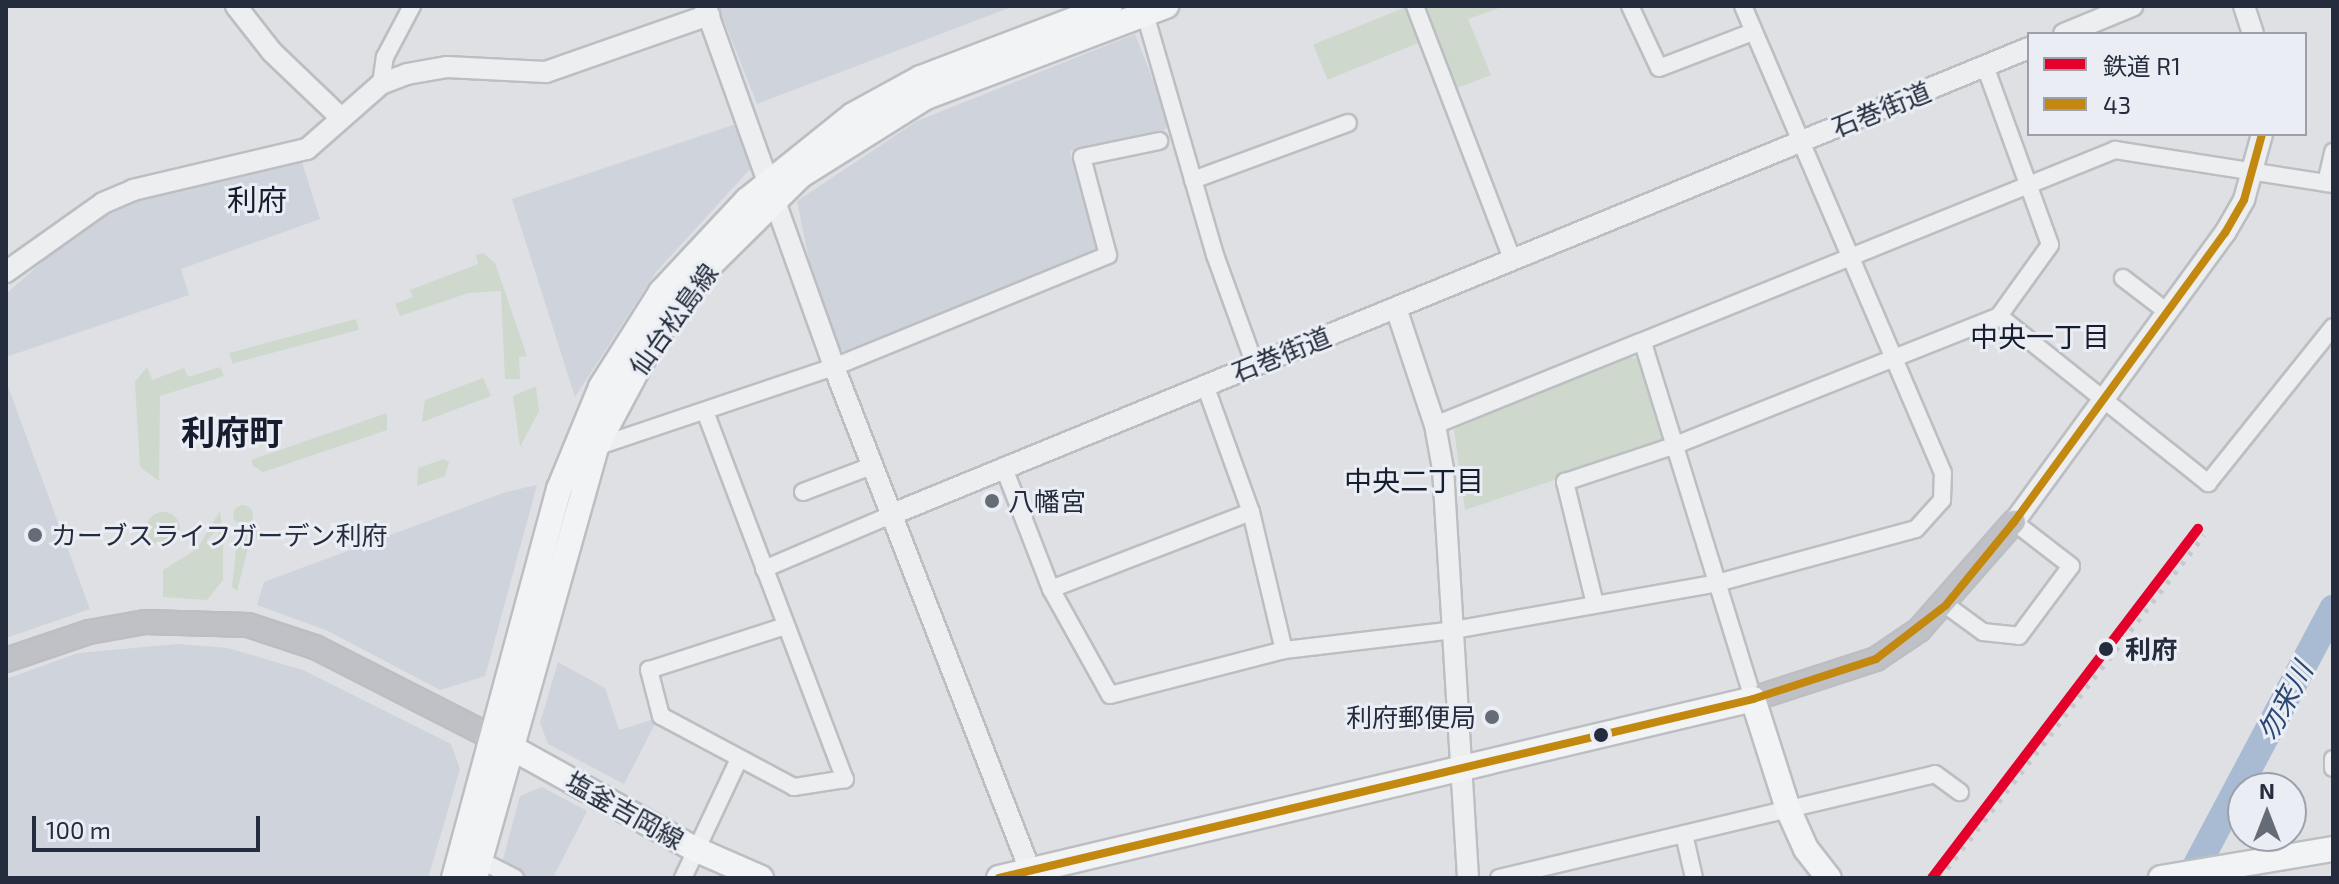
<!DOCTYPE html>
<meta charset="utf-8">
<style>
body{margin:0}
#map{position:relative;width:2339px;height:884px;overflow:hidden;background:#dee0e4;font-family:"Exo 2","Noto Sans JP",sans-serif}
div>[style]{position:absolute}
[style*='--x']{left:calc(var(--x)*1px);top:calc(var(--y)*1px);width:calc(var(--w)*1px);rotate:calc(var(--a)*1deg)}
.built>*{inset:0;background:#cfd3db}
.green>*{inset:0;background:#ced8cd;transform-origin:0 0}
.round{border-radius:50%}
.river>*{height:28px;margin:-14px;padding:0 14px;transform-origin:14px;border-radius:14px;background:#a9bbd2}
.roads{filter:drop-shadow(2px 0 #bcbec2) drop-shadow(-2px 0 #bcbec2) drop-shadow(0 2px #bcbec2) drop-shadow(0 -2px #bcbec2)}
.minor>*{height:16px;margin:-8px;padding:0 8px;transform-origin:8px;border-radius:8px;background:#edeef0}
.tertiary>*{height:20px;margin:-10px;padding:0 10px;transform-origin:10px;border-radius:10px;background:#edeef0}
.secondary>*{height:22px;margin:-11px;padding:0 11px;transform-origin:11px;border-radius:11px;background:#bfc1c6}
.primary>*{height:24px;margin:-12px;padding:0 12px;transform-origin:12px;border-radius:12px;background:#f2f3f4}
.rail>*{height:5px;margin-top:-2.5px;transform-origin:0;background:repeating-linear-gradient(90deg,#c6c8cb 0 4px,transparent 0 12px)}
.bus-1>*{height:8px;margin:-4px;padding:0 4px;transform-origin:4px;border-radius:4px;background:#c2880f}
.rail-1>*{height:10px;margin:-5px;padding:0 5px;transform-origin:5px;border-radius:5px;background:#e4002b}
.dots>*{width:22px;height:22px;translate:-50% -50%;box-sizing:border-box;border:4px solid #eaeef4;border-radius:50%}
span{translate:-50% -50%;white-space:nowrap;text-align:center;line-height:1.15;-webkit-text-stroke:6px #eaeef4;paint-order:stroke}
.street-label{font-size:26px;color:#242c3d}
.poi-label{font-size:26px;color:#242c3d}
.left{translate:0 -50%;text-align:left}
.right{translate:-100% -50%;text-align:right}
.stop-label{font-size:26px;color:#242c3d;font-weight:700}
.neighbourhood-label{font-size:28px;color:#161d2e}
.water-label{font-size:28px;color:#2b4874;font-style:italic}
.quarter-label{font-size:30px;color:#161d2e}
.district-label{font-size:34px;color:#161d2e;font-weight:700}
.frame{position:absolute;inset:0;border:8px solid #242c3d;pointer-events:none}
.legend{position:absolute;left:2027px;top:32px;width:280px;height:104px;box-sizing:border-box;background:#eaeef4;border:2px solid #9ba0ab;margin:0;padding:10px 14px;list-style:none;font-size:24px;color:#242c3d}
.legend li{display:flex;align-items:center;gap:16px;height:40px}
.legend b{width:40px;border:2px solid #9ba0ab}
.north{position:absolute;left:2227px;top:772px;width:80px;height:80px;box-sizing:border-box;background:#eaeef4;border:2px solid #9ba0ab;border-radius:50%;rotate:0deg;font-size:22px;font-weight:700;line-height:32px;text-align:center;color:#242c3d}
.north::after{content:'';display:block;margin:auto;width:28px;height:36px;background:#656b77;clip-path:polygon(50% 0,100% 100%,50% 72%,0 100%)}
.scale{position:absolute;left:32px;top:816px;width:228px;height:36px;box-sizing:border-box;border:4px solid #242c3d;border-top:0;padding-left:10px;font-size:24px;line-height:28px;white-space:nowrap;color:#242c3d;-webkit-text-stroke:6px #eaeef4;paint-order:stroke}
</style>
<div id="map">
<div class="built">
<div style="clip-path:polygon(718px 6px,1014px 6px,757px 104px)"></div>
<div style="clip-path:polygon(1135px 34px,1170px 123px,1162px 133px,1070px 151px,1098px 244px,1094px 254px,852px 353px,839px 350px,810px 265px,797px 201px,917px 121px)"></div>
<div style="clip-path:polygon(736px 124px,751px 168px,656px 272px,575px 397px,512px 199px)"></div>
<div style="clip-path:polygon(302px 162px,320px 219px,181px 269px,189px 295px,6px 357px,6px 294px,80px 229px,146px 196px)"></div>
<div style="clip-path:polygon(6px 381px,90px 609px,6px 638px)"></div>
<div style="clip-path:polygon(537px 485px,485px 676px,440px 690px,328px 631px,257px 605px,264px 582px,506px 492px)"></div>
<div style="clip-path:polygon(178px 644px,228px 648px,303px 670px,451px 744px,460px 769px,428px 878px,6px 878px,6px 679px,78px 653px)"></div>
<div style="clip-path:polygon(558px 662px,605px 688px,619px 730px,658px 718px,624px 784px,548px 744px,540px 723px)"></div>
<div style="clip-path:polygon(542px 787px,587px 811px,553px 878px,528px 878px,502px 863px,520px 796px)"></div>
</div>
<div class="green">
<div style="clip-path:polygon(1420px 6px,1505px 6px,1468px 19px,1491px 75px,1452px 90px)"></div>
<div style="left:1406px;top:7px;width:38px;height:100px;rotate:68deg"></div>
<div style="clip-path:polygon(483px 253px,495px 263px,527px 356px,519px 357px,520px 379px,505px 379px,501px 291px,468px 293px,400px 316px,395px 304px,413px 297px,410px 290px,478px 264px,476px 255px)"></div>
<div style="left:356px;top:319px;width:11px;height:131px;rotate:75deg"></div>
<div style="clip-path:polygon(1626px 357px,1637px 358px,1663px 437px,1656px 446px,1465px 510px,1454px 429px)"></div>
<div style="clip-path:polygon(147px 367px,152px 380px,184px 368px,188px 377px,220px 367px,224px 376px,160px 396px,159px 481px,140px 467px,135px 382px)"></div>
<div style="clip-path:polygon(483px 378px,491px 396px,422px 422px,425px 400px)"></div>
<div style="clip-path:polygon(536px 386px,539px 411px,520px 447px,513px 396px)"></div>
<div style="clip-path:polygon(387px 413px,387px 430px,263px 472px,253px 466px,251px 460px)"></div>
<div style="clip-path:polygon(444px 459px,449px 462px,445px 476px,417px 486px,418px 468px)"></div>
<div class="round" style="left:233px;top:505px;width:20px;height:20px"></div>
<div style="clip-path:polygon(220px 511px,223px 538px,216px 531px,207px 540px,215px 548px,223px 540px,223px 580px,207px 600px,163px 597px,163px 570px,197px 549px)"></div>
<div class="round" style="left:146px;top:512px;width:34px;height:34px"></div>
<div style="clip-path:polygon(256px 526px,260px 538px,250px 540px,237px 591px,232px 587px,238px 531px)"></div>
</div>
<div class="river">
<div style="--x:2190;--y:878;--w:305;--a:-62"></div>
</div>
<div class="roads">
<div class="minor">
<div style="--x:1415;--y:6;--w:271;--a:69"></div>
<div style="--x:1630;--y:6;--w:68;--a:64.9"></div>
<div style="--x:1659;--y:68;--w:101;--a:-21"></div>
<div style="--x:1145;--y:14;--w:251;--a:73.8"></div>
<div style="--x:1215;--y:255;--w:117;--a:70"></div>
<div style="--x:1985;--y:66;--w:190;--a:70"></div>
<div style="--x:2050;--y:245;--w:87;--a:125.7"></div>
<div style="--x:381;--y:84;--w:27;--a:-82"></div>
<div style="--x:385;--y:57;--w:58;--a:-62.1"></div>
<div style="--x:1193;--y:180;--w:165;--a:-20.2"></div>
<div style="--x:2326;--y:183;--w:32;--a:-77"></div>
<div style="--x:2123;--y:278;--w:54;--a:37.5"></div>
<div style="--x:1643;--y:343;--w:373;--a:72.8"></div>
<div style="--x:1205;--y:385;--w:135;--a:70.1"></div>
<div style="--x:1251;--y:512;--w:142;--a:76.6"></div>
<div style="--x:706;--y:414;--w:391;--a:69.2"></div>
<div style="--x:845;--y:779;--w:52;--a:171.1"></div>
<div style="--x:794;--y:787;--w:151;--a:-151.9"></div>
<div style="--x:661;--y:716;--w:48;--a:-104.6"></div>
<div style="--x:649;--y:670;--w:143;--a:-17.9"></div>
<div style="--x:1435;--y:425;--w:734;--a:-22.02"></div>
<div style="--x:2115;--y:150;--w:221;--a:8.9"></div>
<div style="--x:596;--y:447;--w:251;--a:-18.6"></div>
<div style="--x:834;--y:367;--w:296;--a:-22.2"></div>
<div style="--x:1108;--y:255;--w:101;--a:-104.9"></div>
<div style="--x:1082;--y:157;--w:79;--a:-11.7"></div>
<div style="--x:1004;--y:468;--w:130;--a:68.8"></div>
<div style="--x:1051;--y:589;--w:121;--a:60.9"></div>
<div style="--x:1110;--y:695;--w:180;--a:-14.5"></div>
<div style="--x:1284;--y:650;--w:171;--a:-6.7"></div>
<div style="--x:1454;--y:630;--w:267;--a:-10.1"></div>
<div style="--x:1717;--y:583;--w:206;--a:-15.2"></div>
<div style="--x:1916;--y:529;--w:39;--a:-48"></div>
<div style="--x:1942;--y:500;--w:27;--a:-88"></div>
<div style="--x:1943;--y:473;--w:508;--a:-113.18"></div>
<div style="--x:803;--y:492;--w:76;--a:-20.8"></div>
<div style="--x:764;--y:569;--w:142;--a:-23.1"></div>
<div style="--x:1051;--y:589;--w:214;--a:-21.1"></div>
<div style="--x:1595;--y:604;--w:126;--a:-103.8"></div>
<div style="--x:1565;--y:482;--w:114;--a:-18.4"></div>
<div style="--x:1673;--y:446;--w:351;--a:-21.7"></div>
<div style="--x:1999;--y:316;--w:268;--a:38.6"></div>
<div style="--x:2208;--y:483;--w:200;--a:-51.3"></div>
<div style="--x:1946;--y:605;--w:46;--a:36.1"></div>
<div style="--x:1983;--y:632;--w:36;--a:6"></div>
<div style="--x:2019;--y:636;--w:87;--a:-53.4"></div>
<div style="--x:2071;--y:566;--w:72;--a:-142.3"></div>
<div style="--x:2333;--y:759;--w:9;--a:90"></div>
<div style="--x:1684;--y:834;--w:45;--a:77.2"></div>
<div style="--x:480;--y:860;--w:39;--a:27"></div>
<div style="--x:683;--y:878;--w:132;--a:-64.8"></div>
<div style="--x:1499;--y:878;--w:448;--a:-13.4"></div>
<div style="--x:1935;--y:774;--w:31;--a:36"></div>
</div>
<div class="tertiary">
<div style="--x:236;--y:6;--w:58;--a:52"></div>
<div style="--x:272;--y:52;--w:95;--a:43.7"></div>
<div style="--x:705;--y:6;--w:383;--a:70.3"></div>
<div style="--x:834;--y:367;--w:548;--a:68.72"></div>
<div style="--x:2244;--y:6;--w:29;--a:72"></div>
<div style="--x:2064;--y:34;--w:74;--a:-22.4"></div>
<div style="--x:6;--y:272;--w:119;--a:-35.4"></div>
<div style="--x:103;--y:203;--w:33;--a:-23"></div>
<div style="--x:133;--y:190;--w:179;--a:-13.3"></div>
<div style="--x:307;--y:149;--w:98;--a:-41.3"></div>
<div style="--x:381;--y:84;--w:28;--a:-21"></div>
<div style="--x:407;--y:74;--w:41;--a:-9.9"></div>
<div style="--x:447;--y:67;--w:99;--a:2.9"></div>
<div style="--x:546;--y:72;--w:173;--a:-19.3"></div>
<div style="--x:1396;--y:308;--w:123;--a:71.6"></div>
<div style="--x:1435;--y:425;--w:45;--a:79.7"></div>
<div style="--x:1443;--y:469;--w:410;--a:86.5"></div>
<div style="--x:895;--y:513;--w:1226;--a:-22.3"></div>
<div style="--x:2014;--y:522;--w:358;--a:-53.9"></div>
<div style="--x:2225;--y:233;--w:38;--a:-60"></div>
<div style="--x:2244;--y:200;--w:68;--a:-74.7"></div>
</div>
<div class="secondary">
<div style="--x:6;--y:660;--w:88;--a:-18.6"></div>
<div style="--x:89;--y:632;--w:57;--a:-10.1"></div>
<div style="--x:145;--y:622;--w:103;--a:1.7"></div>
<div style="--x:248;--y:625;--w:71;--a:18.2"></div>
<div style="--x:315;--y:647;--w:199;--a:27"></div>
<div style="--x:1753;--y:699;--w:129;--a:-18"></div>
<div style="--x:1876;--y:659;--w:52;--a:-34"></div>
<div style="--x:1919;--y:630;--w:144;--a:-48.7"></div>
</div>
<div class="primary">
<div style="--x:498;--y:740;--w:225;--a:29"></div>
<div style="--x:695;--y:849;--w:72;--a:23.7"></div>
<div style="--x:454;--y:878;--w:403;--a:-74.9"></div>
<div style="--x:559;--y:489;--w:110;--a:-67.6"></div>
<div style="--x:601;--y:387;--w:112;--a:-57.7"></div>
<div style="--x:661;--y:292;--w:126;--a:-46.9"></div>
<div style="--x:747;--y:200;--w:136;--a:-38.7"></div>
<div style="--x:853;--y:115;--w:77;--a:-28.6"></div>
<div style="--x:921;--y:78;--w:202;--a:-20.9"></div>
<div style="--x:475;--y:878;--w:448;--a:-74.3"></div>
<div style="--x:596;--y:447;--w:115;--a:-61.9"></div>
<div style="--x:650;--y:346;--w:87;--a:-54.8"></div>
<div style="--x:700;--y:275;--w:141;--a:-44.7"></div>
<div style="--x:800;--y:176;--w:149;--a:-32.1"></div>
<div style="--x:926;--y:97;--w:257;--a:-20.8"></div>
<div style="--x:999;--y:878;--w:775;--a:-13.35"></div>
<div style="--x:1753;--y:699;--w:115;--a:72.3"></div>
<div style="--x:1788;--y:809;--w:44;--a:65.8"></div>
<div style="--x:1806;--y:849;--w:37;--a:52"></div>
<div style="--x:2161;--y:878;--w:174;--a:-9.6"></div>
</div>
</div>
<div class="rail">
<div style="--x:1940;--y:878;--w:433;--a:-52.4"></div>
</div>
<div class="bus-1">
<div style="--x:999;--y:878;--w:775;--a:-13.35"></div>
<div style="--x:1753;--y:699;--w:129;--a:-18"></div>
<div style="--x:1876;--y:659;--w:88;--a:-37.6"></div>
<div style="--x:1946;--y:605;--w:107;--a:-50.7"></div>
<div style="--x:2014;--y:522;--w:358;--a:-53.9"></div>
<div style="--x:2225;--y:233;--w:38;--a:-60"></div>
<div style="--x:2244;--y:200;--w:68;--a:-74.7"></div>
</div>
<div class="rail-1">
<div style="--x:1932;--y:878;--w:439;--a:-52.7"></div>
</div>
<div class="dots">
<div style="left:992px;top:501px;background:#656b77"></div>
<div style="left:35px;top:535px;background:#656b77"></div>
<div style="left:2106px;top:649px;background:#242c3d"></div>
<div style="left:1492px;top:717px;background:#656b77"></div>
<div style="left:1601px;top:735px;background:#242c3d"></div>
</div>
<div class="street-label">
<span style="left:1881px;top:109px;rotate:-22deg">石巻街道</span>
<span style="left:673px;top:319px;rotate:-54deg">仙台松島線</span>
<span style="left:1281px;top:354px;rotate:-22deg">石巻街道</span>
<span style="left:625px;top:810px;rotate:29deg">塩釜吉岡線</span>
</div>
<div class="poi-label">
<span class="left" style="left:1008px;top:501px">八幡宮</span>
<span class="left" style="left:51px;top:535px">カーブスライフガーデン利府</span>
<span class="right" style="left:1476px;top:717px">利府郵便局</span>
</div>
<div class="stop-label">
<span class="left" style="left:2125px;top:649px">利府</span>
</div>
<div class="neighbourhood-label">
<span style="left:2040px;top:336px">中央一丁目</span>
<span style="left:1414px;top:480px">中央二丁目</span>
</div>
<div class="water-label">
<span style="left:2284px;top:701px;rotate:-62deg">勿来川</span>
</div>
<div class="quarter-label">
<span style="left:257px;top:199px">利府</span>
</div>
<div class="district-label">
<span style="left:232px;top:432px">利府町</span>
</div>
<div class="frame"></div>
<ul class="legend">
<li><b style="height:10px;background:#e4002b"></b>鉄道 R1</li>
<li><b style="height:10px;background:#c2880f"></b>43</li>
</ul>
<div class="north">N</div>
<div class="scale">100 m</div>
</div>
